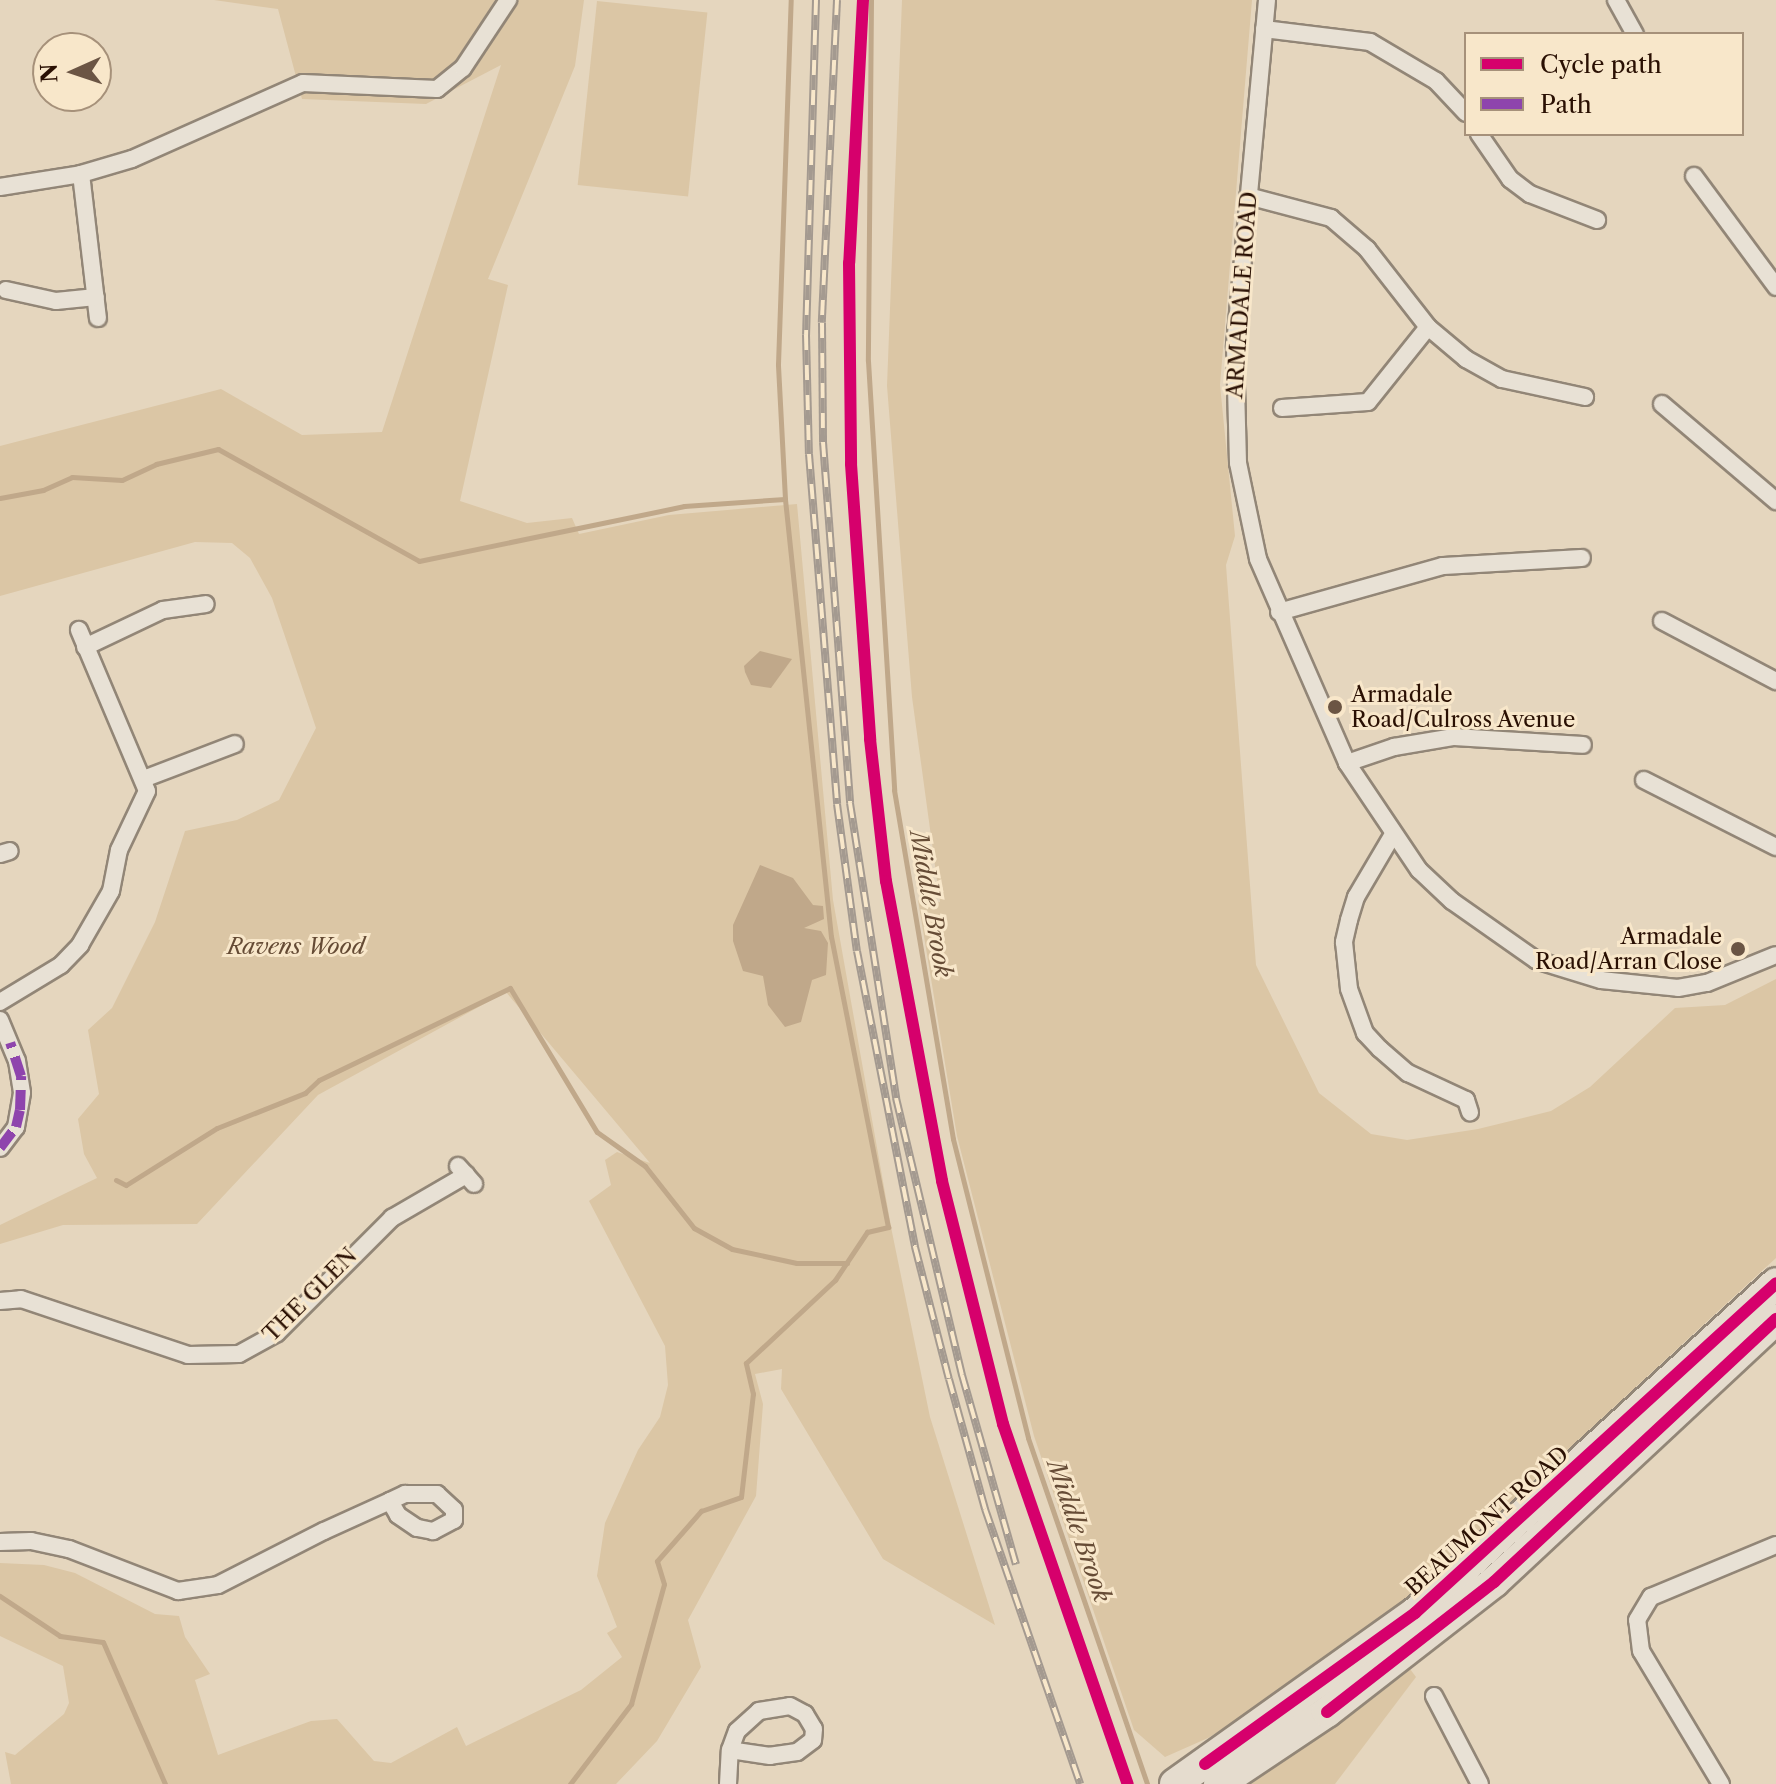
<!DOCTYPE html>
<style>
body{margin:0}
#map{position:relative;width:1776px;height:1784px;overflow:hidden;background:#e5d6be;font-family:"Libre Caslon Text",serif}
div>[style]{position:absolute}
[style*='--x']{left:calc(var(--x)*1px);top:calc(var(--y)*1px);width:calc(var(--w)*1px);rotate:calc(var(--a)*1deg)}
.green>*{inset:0;background:#dbc6a5;transform-origin:0 0}
.water>*{inset:0;background:#c0a88a}
.stream>*{height:5px;margin:-2.5px;padding:0 2.5px;transform-origin:2.5px;border-radius:2.5px;background:#c0a88a}
.roads{filter:drop-shadow(2px 0 #928677) drop-shadow(-2px 0 #928677) drop-shadow(0 2px #928677) drop-shadow(0 -2px #928677)}
.street>*{height:16px;margin:-8px;padding:0 8px;transform-origin:8px;border-radius:8px;background:#e8e1d5}
.highway>*{height:30px;margin:-15px;padding:0 15px;transform-origin:15px;border-radius:15px;background:#e5dcce}
.rail>*{height:8px;margin-top:-4px;transform-origin:0;background:repeating-linear-gradient(90deg,#f8e7ca 0 15px,#a49a90 0 30px);box-sizing:border-box;border-block:2px solid #a49a90}
.quiet>*{height:10px;margin-top:-5px;transform-origin:0;background:repeating-linear-gradient(90deg,#8e44ad 0 20px,transparent 0 30px)}
.cycleway>*{height:12px;margin:-6px;padding:0 6px;transform-origin:6px;border-radius:6px;background:#d6006c}
.dots>*{width:22px;height:22px;translate:-50% -50%;box-sizing:border-box;border:4px solid #f8e7ca;border-radius:50%}
span{translate:-50% -50%;white-space:nowrap;text-align:center;line-height:1.15;-webkit-text-stroke:6px #f8e7ca;paint-order:stroke}
.street-label{font-size:22px;color:#2a1003}
.poi-label{font-size:22px;color:#2a1003}
.left{translate:0 -50%;text-align:left}
.right{translate:-100% -50%;text-align:right}
.park-label{font-size:22px;color:#654b35;font-style:italic}
.water-label{font-size:24px;color:#664c36;font-style:italic}
.legend{position:absolute;left:1464px;top:32px;width:280px;height:104px;box-sizing:border-box;background:#f8e7ca;border:2px solid #a6917a;margin:0;padding:10px 14px;list-style:none;font-size:24px;color:#2a1003}
.legend li{display:flex;align-items:center;gap:16px;height:40px}
.legend b{width:40px;border:2px solid #a6917a}
.north{position:absolute;left:32px;top:32px;width:80px;height:80px;box-sizing:border-box;background:#f8e7ca;border:2px solid #a6917a;border-radius:50%;rotate:267deg;font-size:22px;font-weight:700;line-height:32px;text-align:center;color:#2a1003}
.north::after{content:'';display:block;margin:auto;width:28px;height:36px;background:#6b5544;clip-path:polygon(50% 0,100% 100%,50% 72%,0 100%)}
</style>
<div id="map">
<div class="green">
<div style="clip-path:polygon(214px 0,584px 0,575px 66px,488px 279px,508px 285px,460px 501px,527px 523px,572px 518px,579px 534px,669px 515px,797px 504px,833px 900px,892px 1232px,930px 1417px,995px 1625px,883px 1559px,781px 1389px,782px 1369px,755px 1374px,763px 1404px,756px 1496px,688px 1620px,701px 1667px,657px 1741px,616px 1784px,11px 1784px,5px 1752px,15px 1755px,64px 1714px,69px 1703px,63px 1666px,0 1636px,0 1563px,44px 1565px,75px 1573px,155px 1614px,179px 1616px,185px 1637px,210px 1674px,195px 1680px,218px 1755px,311px 1721px,337px 1719px,374px 1761px,391px 1763px,457px 1727px,466px 1746px,581px 1690px,622px 1657px,607px 1633px,617px 1627px,597px 1576px,605px 1523px,638px 1450px,660px 1417px,668px 1385px,665px 1346px,589px 1201px,611px 1185px,605px 1160px,617px 1152px,650px 1163px,506px 992px,318px 1095px,197px 1224px,63px 1225px,0 1244px,0 1225px,97px 1178px,84px 1154px,78px 1119px,99px 1094px,88px 1030px,112px 1008px,155px 922px,185px 831px,237px 820px,279px 800px,316px 728px,272px 598px,250px 558px,232px 543px,195px 542px,0 596px,0 446px,221px 389px,302px 435px,382px 432px,501px 65px,426px 104px,302px 99px,278px 9px)"></div>
<div style="clip-path:polygon(902px 0,1252px 0,1220px 385px,1235px 536px,1226px 565px,1256px 965px,1319px 1093px,1371px 1134px,1407px 1140px,1478px 1129px,1551px 1111px,1590px 1087px,1675px 1008px,1725px 1005px,1776px 979px,1776px 1258px,1392px 1611px,1280px 1694px,1208px 1738px,1165px 1757px,1134px 1730px,1034px 1436px,957px 1136px,918px 900px,940px 902px,912px 697px,887px 386px)"></div>
<div style="left:597px;top:1px;width:111px;height:185px;rotate:6deg"></div>
<div style="clip-path:polygon(1410px 1669px,1416px 1677px,1335px 1784px,1251px 1784px)"></div>
</div>
<div class="water">
<div style="clip-path:polygon(760px 651px,792px 659px,771px 688px,751px 685px,745px 672px,744px 666px)"></div>
<div style="clip-path:polygon(760px 865px,793px 878px,813px 905px,823px 906px,824px 919px,804px 928px,821px 931px,828px 943px,826px 975px,812px 980px,801px 1022px,785px 1027px,768px 1005px,763px 976px,743px 971px,733px 941px,733px 925px)"></div>
</div>
<div class="stream">
<div style="--x:871;--y:0;--w:361;--a:90.5"></div>
<div style="--x:868;--y:361;--w:430;--a:86.5"></div>
<div style="--x:894;--y:790;--w:354;--a:80.4"></div>
<div style="--x:953;--y:1139;--w:308;--a:75.9"></div>
<div style="--x:1028;--y:1438;--w:366;--a:71"></div>
<div style="--x:0;--y:498;--w:44;--a:-10.5"></div>
<div style="--x:43;--y:490;--w:32;--a:-24"></div>
<div style="--x:72;--y:477;--w:50;--a:3.4"></div>
<div style="--x:122;--y:480;--w:38;--a:-25"></div>
<div style="--x:156;--y:464;--w:64;--a:-13.6"></div>
<div style="--x:218;--y:449;--w:230;--a:29.1"></div>
<div style="--x:419;--y:561;--w:271;--a:-11.7"></div>
<div style="--x:684;--y:506;--w:101;--a:-4"></div>
<div style="--x:116;--y:1180;--w:11;--a:27"></div>
<div style="--x:126;--y:1185;--w:107;--a:-32.1"></div>
<div style="--x:217;--y:1128;--w:95;--a:-21.7"></div>
<div style="--x:305;--y:1093;--w:19;--a:-43"></div>
<div style="--x:319;--y:1080;--w:212;--a:-25.7"></div>
<div style="--x:510;--y:988;--w:168;--a:58.9"></div>
<div style="--x:597;--y:1132;--w:59;--a:35.3"></div>
<div style="--x:645;--y:1166;--w:79;--a:51.7"></div>
<div style="--x:694;--y:1228;--w:43;--a:28.9"></div>
<div style="--x:732;--y:1249;--w:66;--a:12.2"></div>
<div style="--x:797;--y:1263;--w:50;--a:0"></div>
<div style="--x:0;--y:1596;--w:72;--a:33.7"></div>
<div style="--x:60;--y:1636;--w:43;--a:7.9"></div>
<div style="--x:103;--y:1642;--w:155;--a:66.4"></div>
<div style="--x:570;--y:1784;--w:101;--a:-52.7"></div>
<div style="--x:631;--y:1704;--w:124;--a:-74.6"></div>
<div style="--x:664;--y:1584;--w:24;--a:-107"></div>
<div style="--x:657;--y:1561;--w:67;--a:-48.7"></div>
<div style="--x:701;--y:1511;--w:42;--a:-19.3"></div>
<div style="--x:741;--y:1497;--w:104;--a:-83.4"></div>
<div style="--x:753;--y:1394;--w:32;--a:-103"></div>
<div style="--x:746;--y:1363;--w:122;--a:-43"></div>
<div style="--x:835;--y:1280;--w:58;--a:-56.3"></div>
<div style="--x:867;--y:1232;--w:22;--a:-13"></div>
<div style="--x:888;--y:1227;--w:296;--a:-101.1"></div>
<div style="--x:831;--y:937;--w:440;--a:-96"></div>
<div style="--x:785;--y:499;--w:135;--a:-93"></div>
<div style="--x:778;--y:364;--w:364;--a:-88"></div>
</div>
<div class="roads">
<div class="street">
<div style="--x:1267;--y:0;--w:349;--a:95.3"></div>
<div style="--x:1235;--y:348;--w:115;--a:88.5"></div>
<div style="--x:1238;--y:463;--w:98;--a:78.2"></div>
<div style="--x:1258;--y:559;--w:223;--a:66.4"></div>
<div style="--x:1347;--y:763;--w:129;--a:56.1"></div>
<div style="--x:1419;--y:870;--w:45;--a:43.2"></div>
<div style="--x:1452;--y:901;--w:103;--a:35.1"></div>
<div style="--x:1536;--y:960;--w:68;--a:17.1"></div>
<div style="--x:1601;--y:980;--w:77;--a:5.9"></div>
<div style="--x:1678;--y:988;--w:29;--a:-10"></div>
<div style="--x:1707;--y:983;--w:74;--a:-22.1"></div>
<div style="--x:1616;--y:0;--w:39;--a:61"></div>
<div style="--x:1264;--y:29;--w:107;--a:7"></div>
<div style="--x:1370;--y:42;--w:77;--a:30.6"></div>
<div style="--x:1436;--y:81;--w:44;--a:46.8"></div>
<div style="--x:1479;--y:134;--w:55;--a:55.4"></div>
<div style="--x:1510;--y:179;--w:25;--a:37"></div>
<div style="--x:1530;--y:194;--w:72;--a:21.2"></div>
<div style="--x:81;--y:174;--w:145;--a:83.3"></div>
<div style="--x:1694;--y:176;--w:138;--a:53.5"></div>
<div style="--x:0;--y:187;--w:82;--a:-9.1"></div>
<div style="--x:81;--y:174;--w:53;--a:-16.4"></div>
<div style="--x:132;--y:159;--w:187;--a:-24"></div>
<div style="--x:303;--y:83;--w:134;--a:2.6"></div>
<div style="--x:437;--y:89;--w:33;--a:-39"></div>
<div style="--x:463;--y:68;--w:82;--a:-56.5"></div>
<div style="--x:1248;--y:196;--w:86;--a:14.8"></div>
<div style="--x:1331;--y:218;--w:48;--a:40.7"></div>
<div style="--x:1367;--y:249;--w:99;--a:52"></div>
<div style="--x:1428;--y:327;--w:50;--a:40.1"></div>
<div style="--x:1466;--y:359;--w:41;--a:29.1"></div>
<div style="--x:1502;--y:379;--w:85;--a:12.2"></div>
<div style="--x:6;--y:290;--w:51;--a:12.4"></div>
<div style="--x:56;--y:301;--w:40;--a:-5.7"></div>
<div style="--x:1662;--y:404;--w:150;--a:40.4"></div>
<div style="--x:1282;--y:408;--w:86;--a:-4"></div>
<div style="--x:1368;--y:402;--w:96;--a:-51.3"></div>
<div style="--x:1279;--y:612;--w:170;--a:-15.7"></div>
<div style="--x:1443;--y:566;--w:139;--a:-3.3"></div>
<div style="--x:1662;--y:621;--w:129;--a:27.8"></div>
<div style="--x:85;--y:647;--w:86;--a:-25.4"></div>
<div style="--x:163;--y:610;--w:43;--a:-7.9"></div>
<div style="--x:1347;--y:763;--w:50;--a:-18.8"></div>
<div style="--x:1394;--y:747;--w:61;--a:-9.5"></div>
<div style="--x:1454;--y:737;--w:129;--a:3.5"></div>
<div style="--x:146;--y:778;--w:95;--a:-20.9"></div>
<div style="--x:1644;--y:780;--w:148;--a:26.9"></div>
<div style="--x:1392;--y:836;--w:71;--a:120.5"></div>
<div style="--x:1356;--y:897;--w:24;--a:107"></div>
<div style="--x:1349;--y:920;--w:23;--a:103"></div>
<div style="--x:1344;--y:942;--w:47;--a:83.9"></div>
<div style="--x:1349;--y:989;--w:47;--a:70"></div>
<div style="--x:1365;--y:1033;--w:22;--a:47"></div>
<div style="--x:1380;--y:1049;--w:37;--a:41"></div>
<div style="--x:1408;--y:1073;--w:64;--a:25"></div>
<div style="--x:1466;--y:1100;--w:13;--a:72"></div>
<div style="--x:0;--y:854;--w:10;--a:-17"></div>
<div style="--x:0;--y:1002;--w:71;--a:-31.2"></div>
<div style="--x:61;--y:965;--w:28;--a:-46"></div>
<div style="--x:80;--y:945;--w:62;--a:-60.1"></div>
<div style="--x:111;--y:891;--w:42;--a:-79"></div>
<div style="--x:119;--y:850;--w:65;--a:-64.6"></div>
<div style="--x:147;--y:791;--w:175;--a:-112.9"></div>
<div style="--x:0;--y:1020;--w:44;--a:67.5"></div>
<div style="--x:17;--y:1061;--w:32;--a:81"></div>
<div style="--x:22;--y:1093;--w:35;--a:100"></div>
<div style="--x:16;--y:1127;--w:26;--a:127"></div>
<div style="--x:458;--y:1166;--w:24;--a:48"></div>
<div style="--x:0;--y:1301;--w:21;--a:-5"></div>
<div style="--x:21;--y:1299;--w:176;--a:18.5"></div>
<div style="--x:188;--y:1355;--w:51;--a:-1.1"></div>
<div style="--x:239;--y:1354;--w:43;--a:-28.9"></div>
<div style="--x:277;--y:1333;--w:163;--a:-45"></div>
<div style="--x:392;--y:1218;--w:86;--a:-30.2"></div>
<div style="--x:0;--y:1542;--w:31;--a:-2"></div>
<div style="--x:31;--y:1541;--w:39;--a:12"></div>
<div style="--x:69;--y:1549;--w:117;--a:21.1"></div>
<div style="--x:178;--y:1591;--w:40;--a:-8.5"></div>
<div style="--x:218;--y:1585;--w:119;--a:-27"></div>
<div style="--x:324;--y:1531;--w:72;--a:-24.4"></div>
<div style="--x:390;--y:1501;--w:17;--a:-25"></div>
<div style="--x:405;--y:1494;--w:32;--a:0"></div>
<div style="--x:437;--y:1494;--w:23;--a:43"></div>
<div style="--x:454;--y:1510;--w:10;--a:90"></div>
<div style="--x:454;--y:1520;--w:24;--a:152"></div>
<div style="--x:433;--y:1531;--w:16;--a:-169"></div>
<div style="--x:417;--y:1528;--w:23;--a:-146"></div>
<div style="--x:398;--y:1515;--w:16;--a:-120"></div>
<div style="--x:1434;--y:1696;--w:99;--a:62.4"></div>
<div style="--x:728;--y:1784;--w:34;--a:-87"></div>
<div style="--x:730;--y:1750;--w:20;--a:-70"></div>
<div style="--x:737;--y:1731;--w:30;--a:-42"></div>
<div style="--x:759;--y:1711;--w:31;--a:-9"></div>
<div style="--x:790;--y:1706;--w:17;--a:28"></div>
<div style="--x:805;--y:1714;--w:17;--a:59"></div>
<div style="--x:814;--y:1729;--w:11;--a:95"></div>
<div style="--x:813;--y:1740;--w:20;--a:143"></div>
<div style="--x:797;--y:1752;--w:27;--a:172"></div>
<div style="--x:770;--y:1756;--w:40;--a:-171.5"></div>
<div style="--x:1721;--y:1784;--w:155;--a:-121"></div>
<div style="--x:1641;--y:1651;--w:31;--a:-97"></div>
<div style="--x:1637;--y:1620;--w:27;--a:-59"></div>
<div style="--x:1651;--y:1597;--w:135;--a:-22.6"></div>
</div>
<div class="highway">
<div style="--x:1175;--y:1784;--w:295;--a:-35.5"></div>
<div style="--x:1415;--y:1613;--w:489;--a:-42.4"></div>
<div style="--x:1219;--y:1784;--w:130;--a:-33.7"></div>
<div style="--x:1327;--y:1712;--w:212;--a:-37.9"></div>
<div style="--x:1494;--y:1582;--w:386;--a:-43"></div>
</div>
</div>
<div class="rail">
<div style="--x:816;--y:0;--w:335;--a:91.7"></div>
<div style="--x:806;--y:335;--w:119;--a:88.6"></div>
<div style="--x:809;--y:454;--w:351;--a:85.4"></div>
<div style="--x:837;--y:804;--w:148;--a:82.3"></div>
<div style="--x:857;--y:951;--w:302;--a:78.9"></div>
<div style="--x:915;--y:1247;--w:136;--a:75.6"></div>
<div style="--x:949;--y:1379;--w:135;--a:74.5"></div>
<div style="--x:985;--y:1509;--w:291;--a:70.9"></div>
<div style="--x:837;--y:0;--w:323;--a:92.7"></div>
<div style="--x:822;--y:323;--w:119;--a:89.5"></div>
<div style="--x:823;--y:442;--w:362;--a:85.7"></div>
<div style="--x:850;--y:803;--w:299;--a:81.1"></div>
<div style="--x:896;--y:1098;--w:285;--a:76.6"></div>
<div style="--x:962;--y:1375;--w:197;--a:74.1"></div>
</div>
<div class="quiet">
<div style="--x:0;--y:1148;--w:26;--a:-53"></div>
<div style="--x:16;--y:1127;--w:17;--a:-77"></div>
<div style="--x:20;--y:1110;--w:34;--a:-88"></div>
<div style="--x:21;--y:1076;--w:35;--a:-108"></div>
</div>
<div class="cycleway">
<div style="--x:863;--y:0;--w:263;--a:93"></div>
<div style="--x:849;--y:263;--w:201;--a:89.4"></div>
<div style="--x:851;--y:464;--w:276;--a:86"></div>
<div style="--x:870;--y:739;--w:143;--a:83.6"></div>
<div style="--x:886;--y:881;--w:305;--a:79.4"></div>
<div style="--x:942;--y:1181;--w:251;--a:75.9"></div>
<div style="--x:1003;--y:1424;--w:381;--a:70.9"></div>
<div style="--x:1327;--y:1712;--w:212;--a:-37.9"></div>
<div style="--x:1494;--y:1582;--w:386;--a:-43"></div>
<div style="--x:1205;--y:1764;--w:259;--a:-35.7"></div>
<div style="--x:1415;--y:1613;--w:489;--a:-42.4"></div>
</div>
<div class="dots">
<div style="left:1335px;top:707px;background:#6b5544"></div>
<div style="left:1738px;top:949px;background:#6b5544"></div>
</div>
<div class="street-label">
<span style="left:1242px;top:295px;rotate:-86deg">ARMADALE ROAD</span>
<span style="left:310px;top:1295px;rotate:-45deg">THE GLEN</span>
<span style="left:1487px;top:1521px;rotate:-42deg">BEAUMONT ROAD</span>
</div>
<div class="poi-label">
<span class="left" style="left:1351px;top:707px">Armadale<br>Road/Culross Avenue</span>
<span class="right" style="left:1722px;top:949px">Armadale<br>Road/Arran Close</span>
</div>
<div class="park-label">
<span style="left:296px;top:947px">Ravens Wood</span>
</div>
<div class="water-label">
<span style="left:931px;top:904px;rotate:80deg">Middle Brook</span>
<span style="left:1079px;top:1531px;rotate:71deg">Middle Brook</span>
</div>
<ul class="legend">
<li><b style="height:10px;background:#d6006c"></b>Cycle path</li>
<li><b style="height:10px;background:#8e44ad"></b>Path</li>
</ul>
<div class="north">N</div>
</div>
